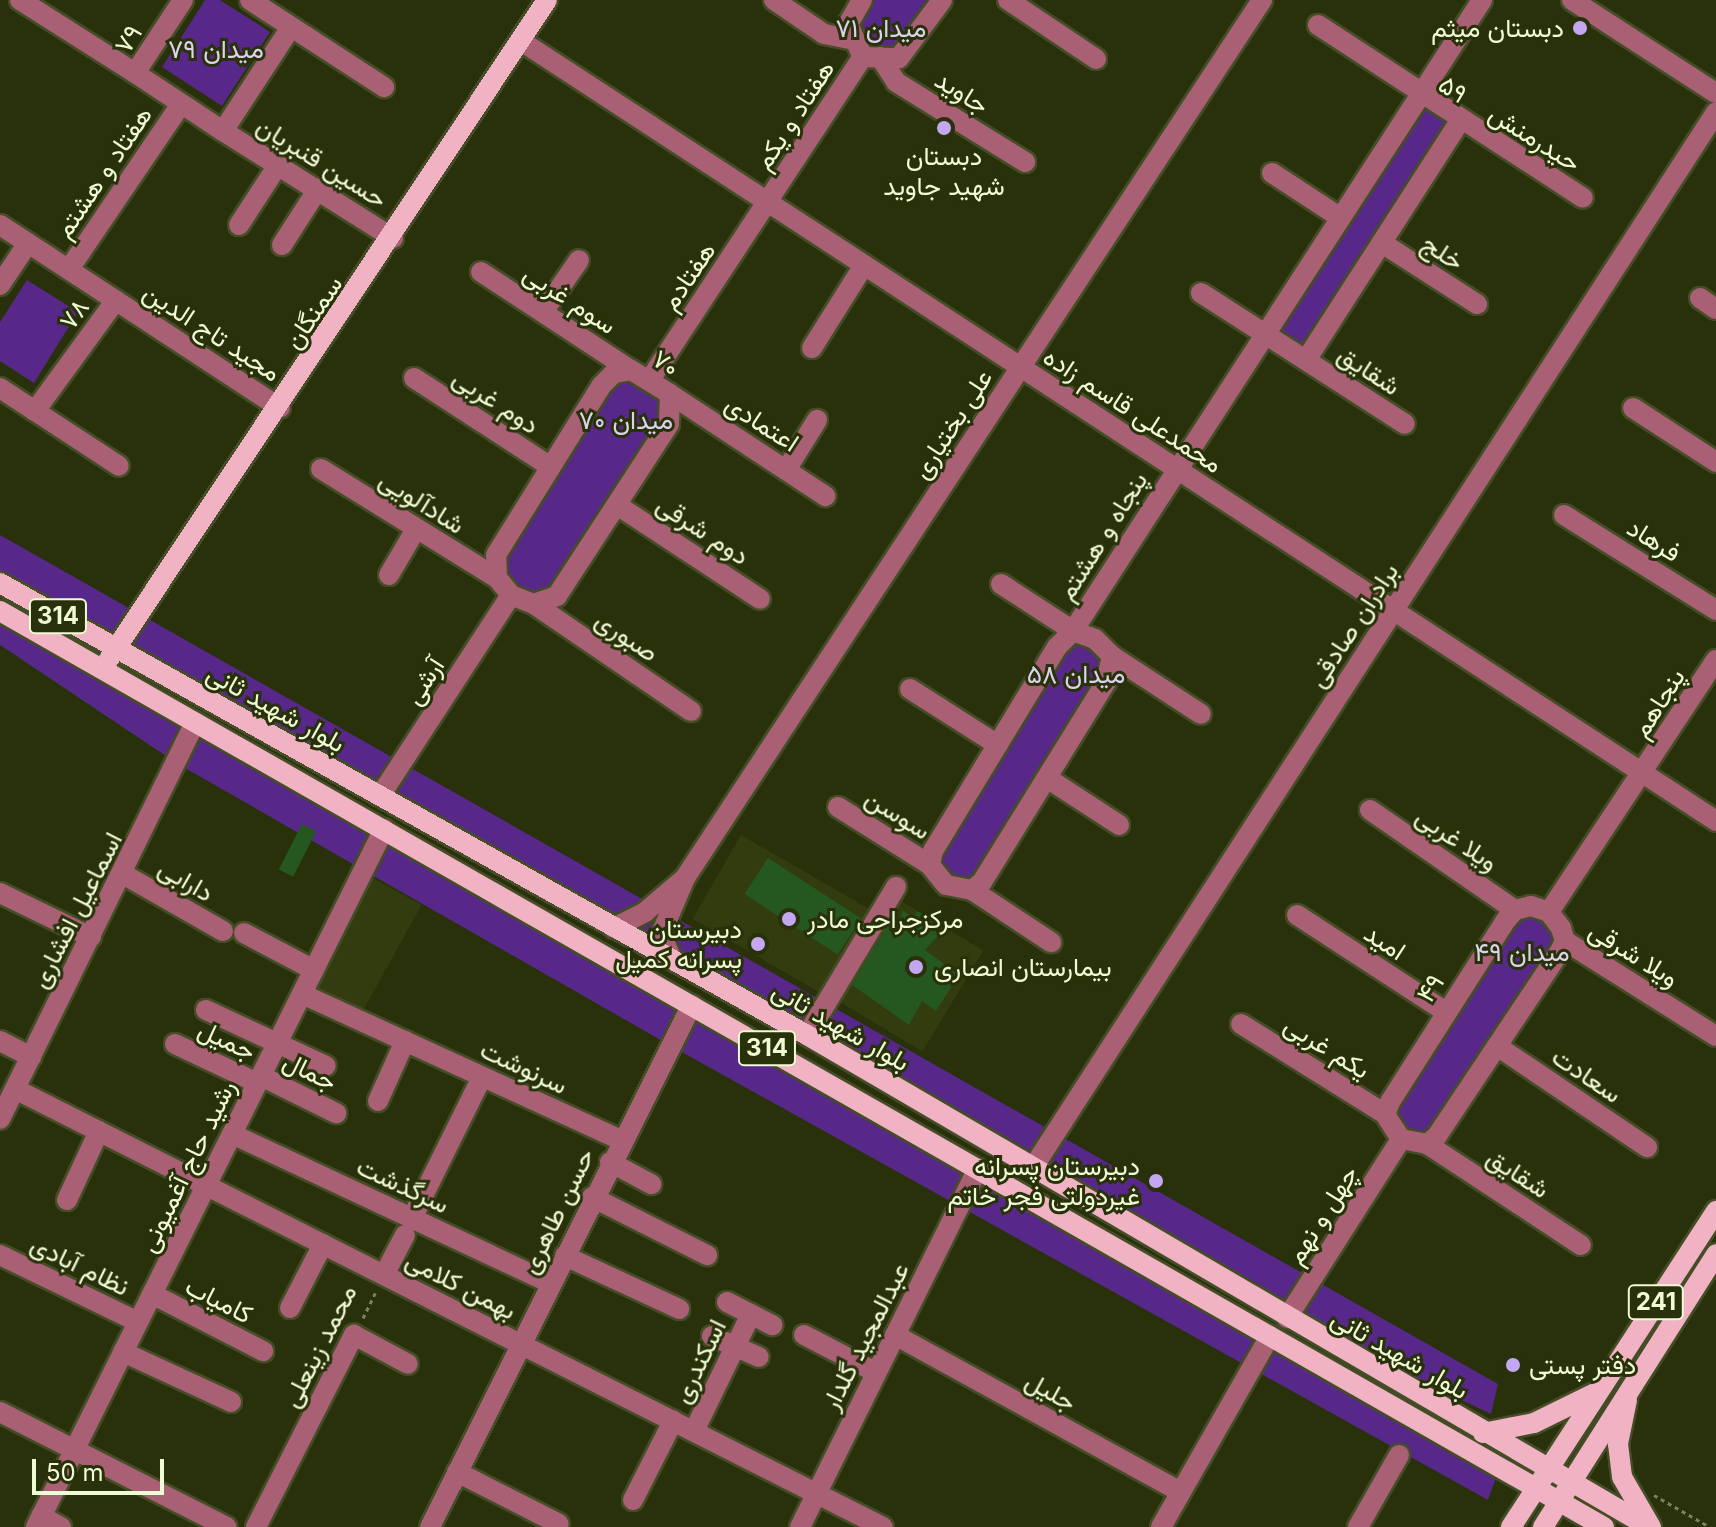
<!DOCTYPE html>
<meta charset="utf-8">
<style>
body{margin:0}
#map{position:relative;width:1716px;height:1527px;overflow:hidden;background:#283109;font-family:Inter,Vazirmatn,sans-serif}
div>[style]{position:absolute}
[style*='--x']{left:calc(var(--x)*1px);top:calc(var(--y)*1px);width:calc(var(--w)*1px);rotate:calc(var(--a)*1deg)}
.built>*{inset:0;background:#323c0f;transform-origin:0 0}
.green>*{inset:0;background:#572889;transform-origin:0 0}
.building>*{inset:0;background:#255820;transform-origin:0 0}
.path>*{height:3px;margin-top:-1.5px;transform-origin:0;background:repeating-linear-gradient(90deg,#79845c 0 4px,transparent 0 8px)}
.roads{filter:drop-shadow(2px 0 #444d26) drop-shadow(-2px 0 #444d26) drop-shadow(0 2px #444d26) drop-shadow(0 -2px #444d26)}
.minor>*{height:20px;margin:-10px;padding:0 10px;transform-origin:10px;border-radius:10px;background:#a96075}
.major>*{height:20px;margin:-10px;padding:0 10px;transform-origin:10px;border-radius:10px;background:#f1b3c3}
.dots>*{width:22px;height:22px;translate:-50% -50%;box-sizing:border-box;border:4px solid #283109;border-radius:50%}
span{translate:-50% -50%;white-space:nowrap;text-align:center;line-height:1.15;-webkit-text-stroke:6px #283109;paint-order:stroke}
.shield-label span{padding:2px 6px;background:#283109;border:2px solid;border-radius:6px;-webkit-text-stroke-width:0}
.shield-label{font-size:24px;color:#effbd5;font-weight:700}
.park-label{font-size:26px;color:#dcd2ed}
.poi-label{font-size:26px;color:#effbd5}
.right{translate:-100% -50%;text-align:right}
.left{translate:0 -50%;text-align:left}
.street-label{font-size:26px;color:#effbd5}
.scale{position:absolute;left:32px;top:1459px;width:132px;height:36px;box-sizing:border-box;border:4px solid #effbd5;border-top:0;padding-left:10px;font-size:24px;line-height:28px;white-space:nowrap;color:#effbd5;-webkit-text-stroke:6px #283109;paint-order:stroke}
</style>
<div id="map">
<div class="built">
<div style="left:741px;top:835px;width:158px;height:97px;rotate:30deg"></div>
<div style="left:362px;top:872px;width:68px;height:136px;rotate:29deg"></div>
<div style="left:901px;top:901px;width:96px;height:118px;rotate:31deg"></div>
</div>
<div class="green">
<div style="clip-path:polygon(205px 0,220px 0,270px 32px,222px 106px,162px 67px)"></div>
<div style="clip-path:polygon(862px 0,942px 0,899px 58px,863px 57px,854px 40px)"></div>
<div style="left:1420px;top:95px;width:48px;height:284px;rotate:33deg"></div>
<div style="clip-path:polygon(27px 280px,78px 312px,34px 383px,0 361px,0 322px)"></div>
<div style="clip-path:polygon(631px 370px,673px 407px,557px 596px,511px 595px,496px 555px,601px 386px)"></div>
<div style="clip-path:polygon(0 535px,1498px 1384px,1491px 1414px,1287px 1318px,0 583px)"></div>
<div style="clip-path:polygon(0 611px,1500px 1467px,1488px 1500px,671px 1046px,178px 764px,0 645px)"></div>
<div style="clip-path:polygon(1073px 631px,1112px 656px,982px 882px,959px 890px,933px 851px)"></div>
<div style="clip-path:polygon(1531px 906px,1565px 941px,1437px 1136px,1401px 1139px,1390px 1101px,1507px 918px)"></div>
</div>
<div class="building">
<div style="left:302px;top:824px;width:16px;height:51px;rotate:27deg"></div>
<div style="left:768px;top:858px;width:111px;height:43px;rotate:33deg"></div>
<div style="clip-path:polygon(903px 910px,913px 918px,917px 911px,945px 928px,925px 950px,959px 975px,936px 1011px,922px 1001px,909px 1025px,852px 985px,894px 915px,900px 921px)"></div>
</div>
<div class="path">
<div style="--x:363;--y:1318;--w:28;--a:-64"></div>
<div style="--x:1654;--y:1495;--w:64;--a:29.7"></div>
</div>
<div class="roads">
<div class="minor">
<div style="--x:20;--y:0;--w:136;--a:32.4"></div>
<div style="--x:183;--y:0;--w:87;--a:123.3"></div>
<div style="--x:135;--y:73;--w:105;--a:33.4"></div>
<div style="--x:223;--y:131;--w:124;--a:-56.8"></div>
<div style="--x:250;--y:0;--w:160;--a:33"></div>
<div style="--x:774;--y:0;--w:60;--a:34.2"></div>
<div style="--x:824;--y:34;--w:31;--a:11"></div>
<div style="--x:862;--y:0;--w:28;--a:120"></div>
<div style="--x:848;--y:24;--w:36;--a:66"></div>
<div style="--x:863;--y:57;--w:36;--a:2"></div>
<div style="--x:899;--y:58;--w:72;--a:-53.4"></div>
<div style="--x:1008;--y:0;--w:106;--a:33.8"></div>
<div style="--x:1572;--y:0;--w:171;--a:32.9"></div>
<div style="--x:1318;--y:25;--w:316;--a:33.1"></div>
<div style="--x:521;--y:41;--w:1427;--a:33.13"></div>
<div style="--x:880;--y:57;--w:30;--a:57"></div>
<div style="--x:896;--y:82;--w:152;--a:31.8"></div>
<div style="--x:223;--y:131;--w:201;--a:32.2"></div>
<div style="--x:1272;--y:173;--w:82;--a:33.1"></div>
<div style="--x:0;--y:225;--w:33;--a:33"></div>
<div style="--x:239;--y:225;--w:72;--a:-57"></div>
<div style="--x:1382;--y:243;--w:113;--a:32.7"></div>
<div style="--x:282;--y:245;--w:67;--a:-57.3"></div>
<div style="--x:69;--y:269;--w:199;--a:-55.8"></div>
<div style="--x:481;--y:272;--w:179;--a:33.2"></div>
<div style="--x:0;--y:285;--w:50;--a:-56.3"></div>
<div style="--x:28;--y:243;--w:301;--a:33.2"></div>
<div style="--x:1201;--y:293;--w:242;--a:32.7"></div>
<div style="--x:1700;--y:298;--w:19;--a:35"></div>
<div style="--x:543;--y:312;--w:63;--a:-55.3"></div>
<div style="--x:812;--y:348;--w:98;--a:-57.9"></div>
<div style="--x:1306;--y:360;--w:284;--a:-57.2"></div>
<div style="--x:631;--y:370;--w:46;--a:31.6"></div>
<div style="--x:670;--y:394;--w:30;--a:92"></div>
<div style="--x:669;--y:424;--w:205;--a:123.1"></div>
<div style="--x:557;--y:596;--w:24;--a:161"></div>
<div style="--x:534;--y:604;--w:25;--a:-159"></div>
<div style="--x:511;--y:595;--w:22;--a:-129"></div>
<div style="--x:497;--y:578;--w:23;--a:-92"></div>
<div style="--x:496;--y:555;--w:199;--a:-58.1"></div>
<div style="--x:601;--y:386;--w:18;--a:-45"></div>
<div style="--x:614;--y:373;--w:17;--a:-10"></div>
<div style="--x:414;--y:378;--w:163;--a:33"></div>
<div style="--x:651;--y:378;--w:385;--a:-56.6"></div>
<div style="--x:0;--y:388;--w:42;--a:33.3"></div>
<div style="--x:35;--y:411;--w:137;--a:-53.9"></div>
<div style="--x:670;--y:394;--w:186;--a:33.3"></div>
<div style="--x:1633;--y:408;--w:99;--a:33"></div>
<div style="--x:35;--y:411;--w:100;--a:33.2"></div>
<div style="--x:321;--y:469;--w:207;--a:31.8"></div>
<div style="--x:786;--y:470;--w:59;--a:-58.2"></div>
<div style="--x:617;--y:505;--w:171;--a:33.3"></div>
<div style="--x:1564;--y:515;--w:179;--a:32"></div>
<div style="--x:389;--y:575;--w:53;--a:-59.6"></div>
<div style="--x:1001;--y:584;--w:86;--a:33.1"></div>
<div style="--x:1073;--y:631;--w:752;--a:-57.05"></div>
<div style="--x:534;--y:604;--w:190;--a:34.3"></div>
<div style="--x:1073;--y:631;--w:23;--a:20"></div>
<div style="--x:1095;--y:639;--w:24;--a:45"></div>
<div style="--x:1112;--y:656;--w:27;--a:103"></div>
<div style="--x:1106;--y:682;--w:235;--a:121.8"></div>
<div style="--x:982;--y:882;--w:13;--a:141"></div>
<div style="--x:972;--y:890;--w:26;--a:-169"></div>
<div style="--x:946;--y:885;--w:26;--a:-129"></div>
<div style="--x:930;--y:865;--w:14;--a:-78"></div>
<div style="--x:933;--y:851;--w:239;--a:-58.7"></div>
<div style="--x:1057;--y:647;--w:23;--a:-45"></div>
<div style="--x:1112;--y:656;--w:106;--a:33.1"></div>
<div style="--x:910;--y:689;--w:104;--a:32.5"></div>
<div style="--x:1047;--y:778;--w:86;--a:33.1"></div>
<div style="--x:380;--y:796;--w:240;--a:-56.9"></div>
<div style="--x:838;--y:807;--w:109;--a:32.2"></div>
<div style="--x:1370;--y:810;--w:176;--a:34.6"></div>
<div style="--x:123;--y:874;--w:115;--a:29.7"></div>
<div style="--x:685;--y:878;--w:1051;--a:-56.69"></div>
<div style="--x:972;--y:890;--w:95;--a:33.4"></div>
<div style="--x:0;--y:893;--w:101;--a:25.8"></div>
<div style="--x:1531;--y:906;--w:19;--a:18"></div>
<div style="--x:1549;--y:912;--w:20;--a:53"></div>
<div style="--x:1561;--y:928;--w:14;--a:73"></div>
<div style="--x:1565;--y:941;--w:13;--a:117"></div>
<div style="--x:1559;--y:953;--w:220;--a:123.7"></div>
<div style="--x:1437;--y:1136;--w:13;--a:141"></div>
<div style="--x:1427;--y:1144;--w:26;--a:-169"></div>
<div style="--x:1401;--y:1139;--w:30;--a:-123"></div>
<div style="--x:1385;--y:1114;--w:13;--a:-67"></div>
<div style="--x:1390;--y:1102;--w:216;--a:-57.5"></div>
<div style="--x:1506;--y:920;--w:13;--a:-48"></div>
<div style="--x:1515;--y:910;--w:16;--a:-14"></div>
<div style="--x:1549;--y:912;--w:302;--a:-56.5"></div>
<div style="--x:1297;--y:915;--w:178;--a:33.1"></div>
<div style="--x:614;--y:928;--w:35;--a:-27"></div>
<div style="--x:645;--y:912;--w:52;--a:-40.4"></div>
<div style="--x:685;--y:878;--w:61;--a:113.2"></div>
<div style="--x:661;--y:934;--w:28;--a:67"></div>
<div style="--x:244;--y:933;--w:79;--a:27.9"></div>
<div style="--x:1565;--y:941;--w:178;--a:32.2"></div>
<div style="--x:302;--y:994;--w:351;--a:24.6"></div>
<div style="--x:206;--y:1010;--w:132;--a:25"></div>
<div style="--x:1241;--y:1024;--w:170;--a:32"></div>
<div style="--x:807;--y:1035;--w:173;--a:-59"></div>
<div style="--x:0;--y:1041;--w:35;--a:27"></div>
<div style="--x:175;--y:1044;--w:91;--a:25.4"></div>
<div style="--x:1497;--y:1046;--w:181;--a:34"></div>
<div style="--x:261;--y:1076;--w:84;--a:26.3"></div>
<div style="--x:15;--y:1089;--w:972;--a:26.78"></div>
<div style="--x:378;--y:1101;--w:66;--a:-65.8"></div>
<div style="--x:0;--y:1119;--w:442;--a:-63.8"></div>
<div style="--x:232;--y:1134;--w:353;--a:25.1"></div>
<div style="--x:1427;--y:1144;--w:184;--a:33.3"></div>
<div style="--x:610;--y:1162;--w:47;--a:28.2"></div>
<div style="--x:1034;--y:1166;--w:1255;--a:-57.09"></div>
<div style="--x:592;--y:1197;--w:129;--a:26.8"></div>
<div style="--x:67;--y:1200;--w:76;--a:-65.1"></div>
<div style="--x:412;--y:1218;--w:157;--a:-63.6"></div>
<div style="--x:0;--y:1255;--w:153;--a:25.9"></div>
<div style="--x:565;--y:1256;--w:126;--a:24.9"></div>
<div style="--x:384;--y:1275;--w:45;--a:-62.3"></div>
<div style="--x:152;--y:1294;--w:125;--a:27.2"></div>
<div style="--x:727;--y:1302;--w:51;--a:27.1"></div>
<div style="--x:290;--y:1308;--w:72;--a:-62.7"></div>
<div style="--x:1287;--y:1318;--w:212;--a:-57.5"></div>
<div style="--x:804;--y:1335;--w:80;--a:27.5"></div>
<div style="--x:895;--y:1335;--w:326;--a:28.8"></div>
<div style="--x:712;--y:1336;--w:51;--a:24.1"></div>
<div style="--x:123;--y:1352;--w:119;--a:24.8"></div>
<div style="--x:0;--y:1412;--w:254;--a:26.9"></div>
<div style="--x:694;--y:1431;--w:130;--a:-64"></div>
<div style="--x:457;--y:1472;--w:114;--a:27"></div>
<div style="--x:633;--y:1500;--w:89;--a:-63.1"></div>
<div style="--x:41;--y:1516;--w:23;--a:29"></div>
<div style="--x:36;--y:1527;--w:780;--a:-63.5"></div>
<div style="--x:256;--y:1527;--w:216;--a:-63"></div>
<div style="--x:354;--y:1335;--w:61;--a:28.2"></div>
<div style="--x:430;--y:1527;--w:584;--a:-63.35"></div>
<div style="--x:800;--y:1527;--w:400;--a:-63.6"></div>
<div style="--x:1161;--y:1527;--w:220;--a:-60.3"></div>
<div style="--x:1358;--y:1527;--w:83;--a:-60.3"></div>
</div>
<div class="major">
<div style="--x:0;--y:583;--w:925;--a:29.25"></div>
<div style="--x:807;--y:1035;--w:975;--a:30.3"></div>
<div style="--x:0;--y:611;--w:1847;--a:29.73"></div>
<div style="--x:109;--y:659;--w:791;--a:-56.39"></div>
<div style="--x:1627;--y:1400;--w:45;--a:101.6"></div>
<div style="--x:1618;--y:1444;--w:33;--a:83"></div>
<div style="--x:1622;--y:1477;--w:58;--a:59.9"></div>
<div style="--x:1483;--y:1433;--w:52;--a:-11.1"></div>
<div style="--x:1534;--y:1423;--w:68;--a:-26.2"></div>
<div style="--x:1511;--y:1527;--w:377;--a:-57"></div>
<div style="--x:1543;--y:1527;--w:323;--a:-57.6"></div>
</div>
</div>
<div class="dots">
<div style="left:1580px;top:28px;background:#c4a7f1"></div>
<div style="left:944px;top:128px;background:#c4a7f1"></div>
<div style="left:789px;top:919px;background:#c4a7f1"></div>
<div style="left:758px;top:944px;background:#c4a7f1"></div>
<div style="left:916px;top:967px;background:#c4a7f1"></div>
<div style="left:1156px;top:1181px;background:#c4a7f1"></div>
<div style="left:1513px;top:1365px;background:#c4a7f1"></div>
</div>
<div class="shield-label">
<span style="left:58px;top:616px">314</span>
<span style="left:767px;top:1048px">314</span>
<span style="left:1656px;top:1302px">241</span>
</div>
<div class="park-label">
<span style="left:881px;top:28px">میدان ۷۱</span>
<span style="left:216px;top:49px">میدان ۷۹</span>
<span style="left:626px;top:420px">میدان ۷۰</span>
<span style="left:1076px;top:674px">میدان ۵۸</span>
<span style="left:1522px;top:952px">میدان ۴۹</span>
</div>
<div class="poi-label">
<span class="right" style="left:1564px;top:28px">دبستان میثم</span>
<span style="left:944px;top:171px">دبستان<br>شهید جاوید</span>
<span class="left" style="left:807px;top:919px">مرکزجراحی مادر</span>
<span class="right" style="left:742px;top:944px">دبیرستان<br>پسرانه کمیل</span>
<span class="left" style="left:934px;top:967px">بیمارستان انصاری</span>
<span class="right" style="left:1140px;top:1181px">دبیرستان پسرانه<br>غیردولتی فجر خاتم</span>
<span class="left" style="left:1529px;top:1365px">دفتر پستی</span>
</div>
<div class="street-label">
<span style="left:128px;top:39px;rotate:-59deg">۷۹</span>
<span style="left:1453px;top:89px;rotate:33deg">۵۹</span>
<span style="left:962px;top:92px;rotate:32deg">جاوید</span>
<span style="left:794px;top:115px;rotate:-57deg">هفتاد و یکم</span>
<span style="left:1535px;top:138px;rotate:32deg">حیدرمنش</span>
<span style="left:322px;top:162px;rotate:32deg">حسین قنبریان</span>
<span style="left:103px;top:172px;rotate:-56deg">هفتاد و هشتم</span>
<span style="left:1443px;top:252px;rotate:33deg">خلج</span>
<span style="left:688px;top:276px;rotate:-56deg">هفتادم</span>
<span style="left:570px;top:299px;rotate:33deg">سوم غربی</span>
<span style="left:313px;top:312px;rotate:-56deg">سمنگان</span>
<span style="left:74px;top:314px;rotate:-54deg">۷۸</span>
<span style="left:212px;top:332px;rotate:33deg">مجید تاج الدین</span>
<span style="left:666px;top:363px;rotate:35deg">۷۰</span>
<span style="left:1369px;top:370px;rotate:33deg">شقایق</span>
<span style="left:496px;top:401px;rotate:33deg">دوم غربی</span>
<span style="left:1133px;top:410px;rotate:33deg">محمدعلی قاسم زاده</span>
<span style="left:762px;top:423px;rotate:33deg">اعتمادی</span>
<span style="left:952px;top:424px;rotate:-57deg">علی بختیاری</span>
<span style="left:422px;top:502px;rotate:32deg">شادآلویی</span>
<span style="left:703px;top:530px;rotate:33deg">دوم شرقی</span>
<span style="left:1102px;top:536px;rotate:-58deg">پنجاه و هشتم</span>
<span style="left:1654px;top:540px;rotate:32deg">فرهاد</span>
<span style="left:1353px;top:625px;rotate:-57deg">برادران صادقی</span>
<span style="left:627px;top:636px;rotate:34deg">صبوری</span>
<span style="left:424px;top:681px;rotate:-57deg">آرشی</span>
<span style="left:1658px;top:703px;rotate:-58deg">پنجاهم</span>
<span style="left:276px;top:708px;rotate:29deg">بلوار شهید ثانی</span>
<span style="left:898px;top:814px;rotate:32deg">سوسن</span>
<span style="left:1457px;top:839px;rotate:34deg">ویلا غربی</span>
<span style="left:186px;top:880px;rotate:30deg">دارابی</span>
<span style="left:76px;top:910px;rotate:-63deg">اسماعیل افشاری</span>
<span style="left:1385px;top:942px;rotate:33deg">امید</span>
<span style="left:1634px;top:954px;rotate:32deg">ویلا شرقی</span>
<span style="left:1430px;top:988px;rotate:-57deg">۴۹</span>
<span style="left:841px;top:1026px;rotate:30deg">بلوار شهید ثانی</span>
<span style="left:227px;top:1040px;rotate:25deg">جمیل</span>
<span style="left:1327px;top:1047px;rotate:32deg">یکم غربی</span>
<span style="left:524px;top:1067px;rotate:25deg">سرنوشت</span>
<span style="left:310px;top:1071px;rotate:26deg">جمال</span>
<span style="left:1587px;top:1075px;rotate:34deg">سعادت</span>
<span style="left:187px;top:1166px;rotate:-64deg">رشید حاج آغمیونی</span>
<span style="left:1518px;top:1173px;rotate:33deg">شقایق</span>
<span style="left:403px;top:1185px;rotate:25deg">سرگذشت</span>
<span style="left:557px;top:1211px;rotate:-64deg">حسن طاهری</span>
<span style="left:1322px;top:1215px;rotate:-58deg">چهل و نهم</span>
<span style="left:80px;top:1265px;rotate:26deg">نظام آبادی</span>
<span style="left:461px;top:1285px;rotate:27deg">بهمن کلامی</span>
<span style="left:219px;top:1300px;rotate:27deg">کامیاب</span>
<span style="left:865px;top:1336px;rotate:-63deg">عبدالمجید گلدار</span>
<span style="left:319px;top:1346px;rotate:-63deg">محمد زینعلی</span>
<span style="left:1400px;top:1354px;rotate:30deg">بلوار شهید ثانی</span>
<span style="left:699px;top:1361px;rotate:-64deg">اسکندری</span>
<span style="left:1051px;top:1391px;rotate:29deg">جلیل</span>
</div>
<div class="scale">50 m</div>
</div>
